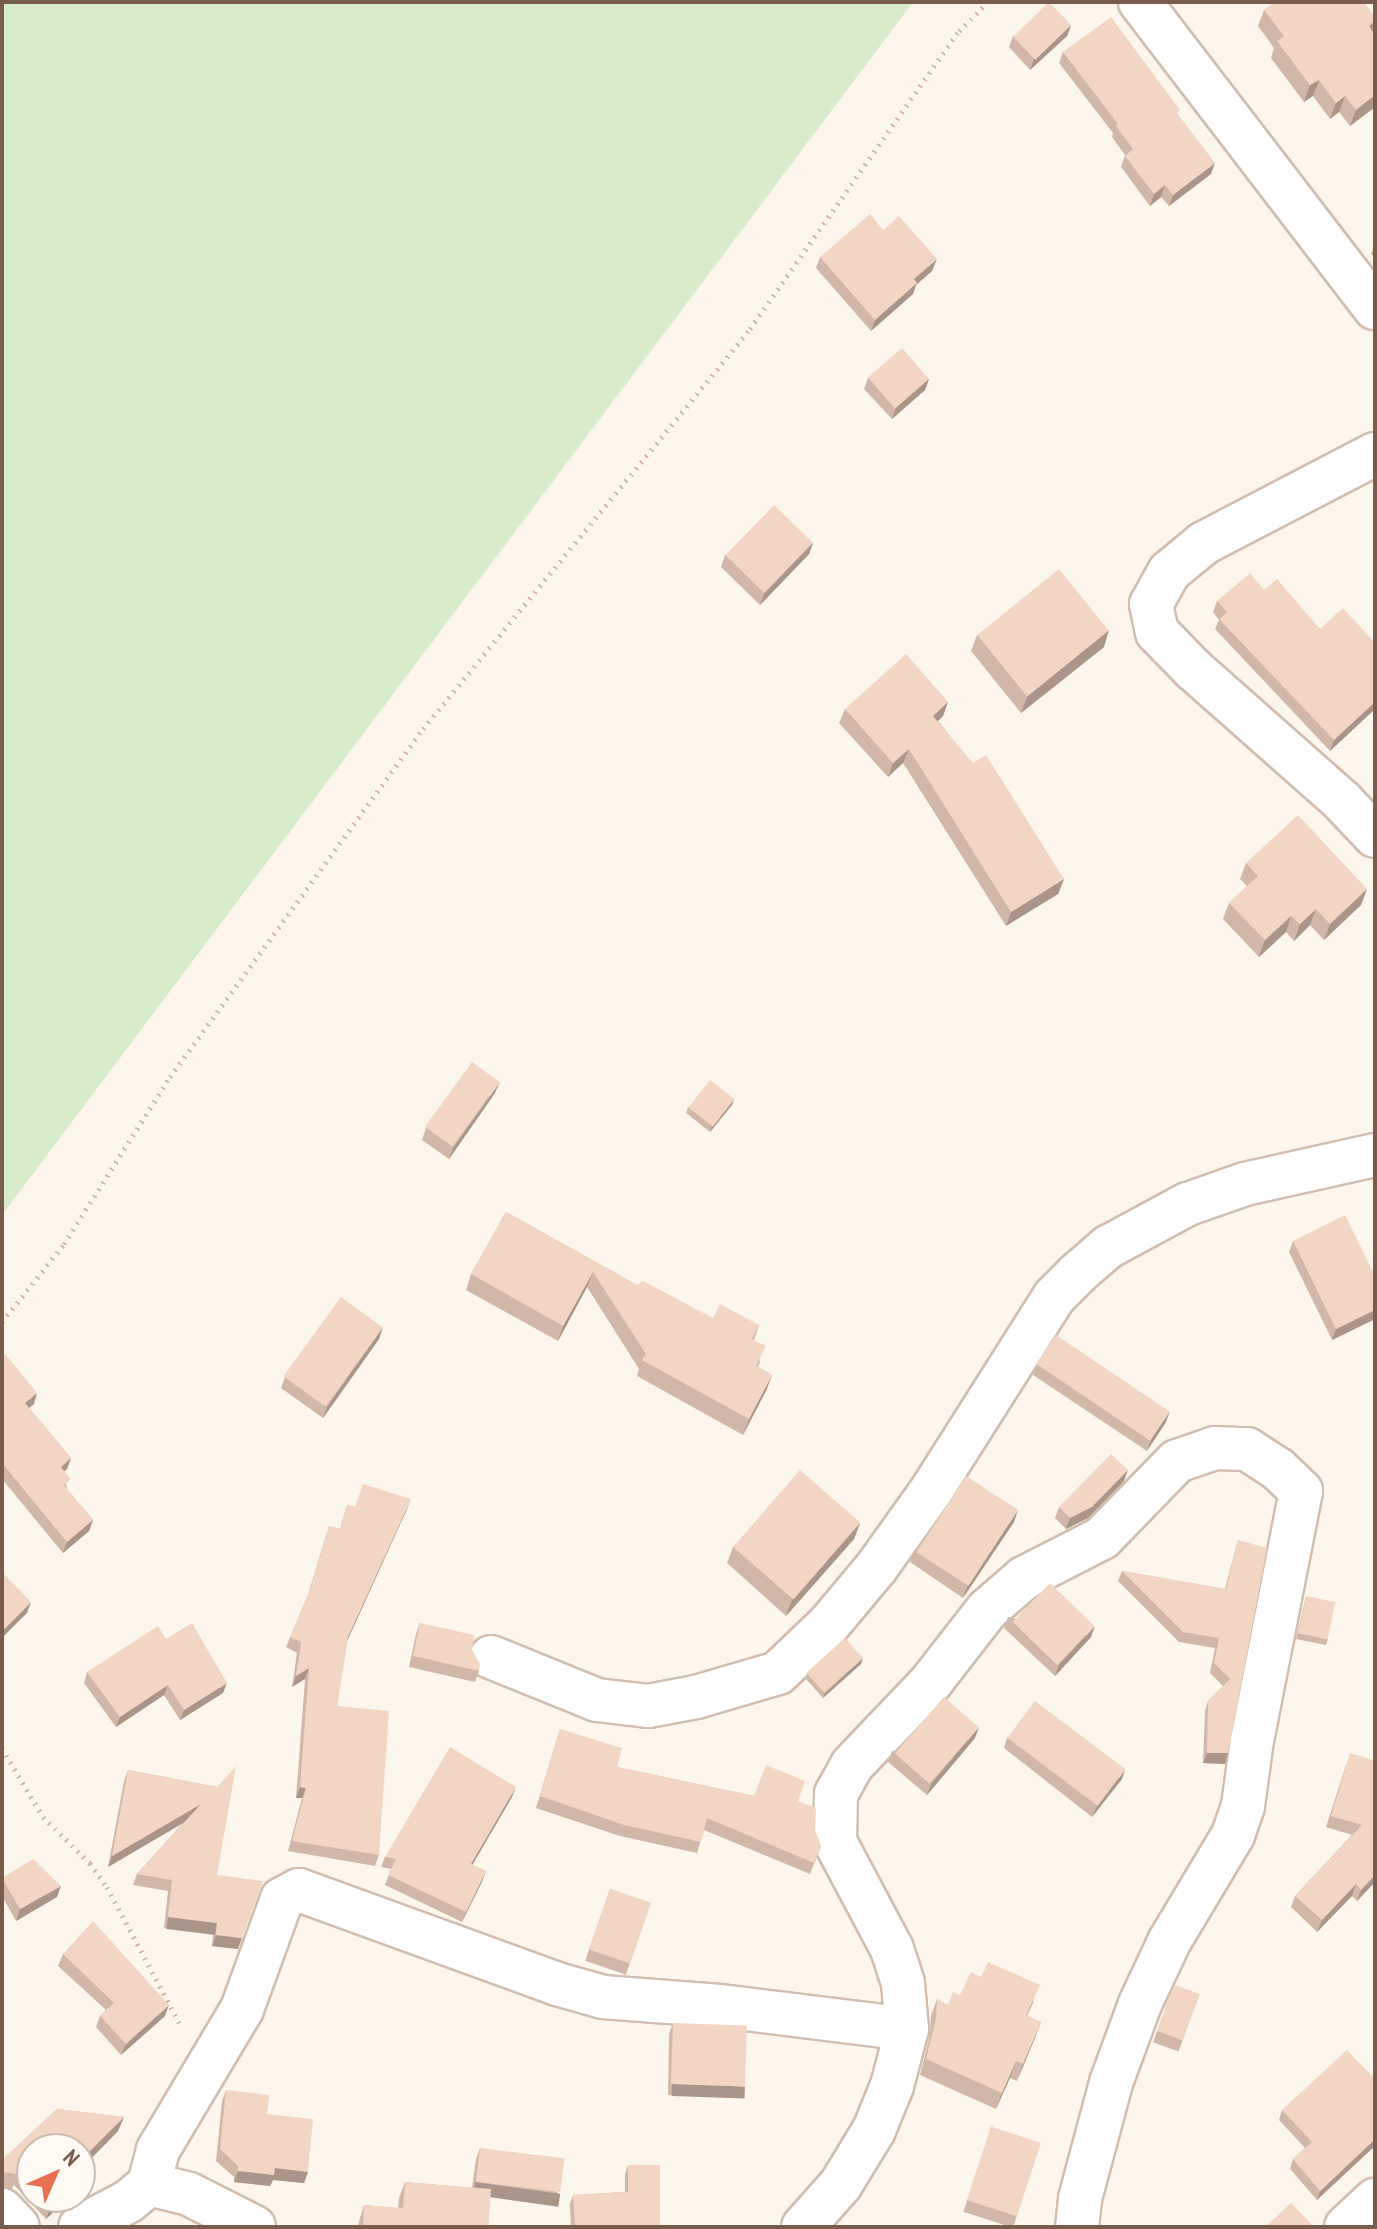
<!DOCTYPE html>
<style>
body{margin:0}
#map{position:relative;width:1377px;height:2229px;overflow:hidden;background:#fdf6ec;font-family:"PT Sans Narrow",sans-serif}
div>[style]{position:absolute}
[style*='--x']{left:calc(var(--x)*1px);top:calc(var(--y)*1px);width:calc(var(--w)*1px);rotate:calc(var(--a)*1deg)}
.green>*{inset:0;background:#d8ecc9}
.path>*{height:5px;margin-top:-2.5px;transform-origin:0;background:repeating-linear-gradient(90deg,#d9b8a5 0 2px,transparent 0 8px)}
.roads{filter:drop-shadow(2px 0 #d1beb0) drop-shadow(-2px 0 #d1beb0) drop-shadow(0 2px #d1beb0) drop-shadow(0 -2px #d1beb0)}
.minor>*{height:42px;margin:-21px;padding:0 21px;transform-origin:21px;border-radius:21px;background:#fff}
.wall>*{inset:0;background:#d1b7a8;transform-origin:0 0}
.shaded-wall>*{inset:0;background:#aa9588;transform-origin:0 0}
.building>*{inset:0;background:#f3d5c3;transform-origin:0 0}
span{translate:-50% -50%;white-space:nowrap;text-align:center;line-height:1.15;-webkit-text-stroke:6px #fffaf3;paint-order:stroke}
.frame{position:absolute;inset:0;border:4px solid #7a5c4d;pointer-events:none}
.north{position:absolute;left:16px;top:2133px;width:80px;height:80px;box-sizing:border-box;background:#fffaf3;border:2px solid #cabbb1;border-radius:50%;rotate:45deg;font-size:22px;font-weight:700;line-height:32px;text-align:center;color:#7a5c4d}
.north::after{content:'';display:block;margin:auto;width:28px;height:36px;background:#e76f51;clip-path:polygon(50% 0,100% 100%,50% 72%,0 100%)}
</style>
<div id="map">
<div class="green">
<div style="clip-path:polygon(2px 2px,913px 2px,2px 1215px)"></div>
</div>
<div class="path">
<div style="--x:2;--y:1322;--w:100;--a:-51.5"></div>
<div style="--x:64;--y:1244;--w:198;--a:-57.6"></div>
<div style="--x:170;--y:1077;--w:430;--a:-54"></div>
<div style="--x:423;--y:729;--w:517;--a:-50.73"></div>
<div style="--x:750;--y:329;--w:364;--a:-55"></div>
<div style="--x:959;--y:31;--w:41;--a:-45"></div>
<div style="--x:2;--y:1748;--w:80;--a:59.3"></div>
<div style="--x:43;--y:1817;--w:66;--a:44.4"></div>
<div style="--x:90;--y:1863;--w:29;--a:55"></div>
<div style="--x:107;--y:1887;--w:160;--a:62"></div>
</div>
<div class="roads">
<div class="minor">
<div style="--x:1140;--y:2;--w:386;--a:52.5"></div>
<div style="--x:1375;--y:454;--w:193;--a:152.5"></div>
<div style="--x:1204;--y:543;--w:45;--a:140.4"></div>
<div style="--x:1169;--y:572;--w:37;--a:119"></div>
<div style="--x:1151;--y:604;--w:29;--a:78"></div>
<div style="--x:1157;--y:632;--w:52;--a:45.8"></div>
<div style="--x:1193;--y:669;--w:199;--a:41.5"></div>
<div style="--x:1342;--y:801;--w:48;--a:46.7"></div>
<div style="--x:491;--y:1657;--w:114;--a:22.1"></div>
<div style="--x:597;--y:1700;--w:51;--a:6.7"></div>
<div style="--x:648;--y:1706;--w:49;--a:-10.6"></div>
<div style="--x:696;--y:1697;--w:85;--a:-16.3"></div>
<div style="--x:778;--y:1673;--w:71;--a:-43.9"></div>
<div style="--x:829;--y:1624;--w:73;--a:-50"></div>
<div style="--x:876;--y:1568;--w:95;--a:-54.5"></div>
<div style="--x:931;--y:1491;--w:230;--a:-57.6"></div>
<div style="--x:1054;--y:1297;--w:34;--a:-45"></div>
<div style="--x:1078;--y:1273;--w:40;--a:-41"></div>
<div style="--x:1108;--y:1247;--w:91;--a:-28.3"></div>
<div style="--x:1188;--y:1204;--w:60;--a:-19.3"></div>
<div style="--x:1245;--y:1184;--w:133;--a:-12.6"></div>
<div style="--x:149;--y:2184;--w:41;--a:14"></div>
<div style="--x:189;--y:2194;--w:73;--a:26.9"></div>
<div style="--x:2;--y:2210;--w:23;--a:47"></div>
<div style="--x:80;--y:2227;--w:55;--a:-28"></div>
<div style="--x:129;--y:2201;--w:26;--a:-40"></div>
<div style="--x:149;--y:2184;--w:35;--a:-75"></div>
<div style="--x:158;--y:2150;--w:164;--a:-59.2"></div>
<div style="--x:242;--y:2009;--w:117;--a:-70"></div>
<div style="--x:282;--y:1899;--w:19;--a:-28"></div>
<div style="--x:299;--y:1890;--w:275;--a:20"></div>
<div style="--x:557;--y:1984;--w:48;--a:15.8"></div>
<div style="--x:603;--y:1997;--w:118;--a:4.4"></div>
<div style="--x:721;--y:2006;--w:187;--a:7"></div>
<div style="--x:803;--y:2227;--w:57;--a:-48.5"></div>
<div style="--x:841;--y:2184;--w:63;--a:-58.6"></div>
<div style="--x:874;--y:2130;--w:48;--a:-67.8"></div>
<div style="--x:892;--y:2086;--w:59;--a:-75.3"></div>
<div style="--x:907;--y:2029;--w:46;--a:-95"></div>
<div style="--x:903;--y:1983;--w:36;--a:-108"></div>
<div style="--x:892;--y:1949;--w:121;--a:-118"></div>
<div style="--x:835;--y:1842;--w:48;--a:-88.8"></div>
<div style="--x:836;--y:1794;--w:33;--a:-61"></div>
<div style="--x:852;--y:1765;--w:115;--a:-46.4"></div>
<div style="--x:931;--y:1682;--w:91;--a:-52.1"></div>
<div style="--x:987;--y:1610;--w:49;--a:-40.9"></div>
<div style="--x:1024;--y:1578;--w:88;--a:-27.1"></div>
<div style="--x:1102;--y:1538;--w:107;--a:-45.8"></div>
<div style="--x:1177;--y:1461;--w:40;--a:-18.9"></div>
<div style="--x:1215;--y:1448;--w:32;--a:2"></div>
<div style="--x:1247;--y:1449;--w:37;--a:33"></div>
<div style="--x:1278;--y:1469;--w:32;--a:44"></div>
<div style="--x:1301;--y:1491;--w:254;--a:101.1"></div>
<div style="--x:1252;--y:1740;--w:67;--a:97.8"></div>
<div style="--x:1243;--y:1806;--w:31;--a:109"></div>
<div style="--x:1233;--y:1835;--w:125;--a:120.9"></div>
<div style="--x:1169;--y:1942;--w:68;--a:115.1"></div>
<div style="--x:1140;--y:2004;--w:84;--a:110.2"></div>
<div style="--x:1111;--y:2083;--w:120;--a:105"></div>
<div style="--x:1080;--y:2199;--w:28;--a:96"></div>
<div style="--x:1346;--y:2227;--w:40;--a:-43"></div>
</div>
</div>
<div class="wall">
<div style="clip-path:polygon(1335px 5px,1375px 17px,1375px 25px,1373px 32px,1375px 107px,1350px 126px,1339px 112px,1330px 119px,1313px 96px,1304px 102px,1271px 58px,1274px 48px,1258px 26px,1264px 10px)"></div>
<div style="clip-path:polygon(1071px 25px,1067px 36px,1030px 70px,1009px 47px,1013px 36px)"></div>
<div style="clip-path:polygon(1063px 52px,1178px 115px,1211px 174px,1169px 206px,1161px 197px,1150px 206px,1121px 167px,1125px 155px,1112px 137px,1113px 133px,1059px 63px)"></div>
<div style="clip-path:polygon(883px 230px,932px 271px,916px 285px,913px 294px,871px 331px,816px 268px,820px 257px)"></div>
<div style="clip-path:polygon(1375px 243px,1375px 258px,1371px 254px)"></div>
<div style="clip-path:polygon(868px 378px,929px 379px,925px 390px,892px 419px,864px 389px)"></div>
<div style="clip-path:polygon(813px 543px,809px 554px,760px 605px,721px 567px,725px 555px)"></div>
<div style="clip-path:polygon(1264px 590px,1320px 629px,1375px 643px,1375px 709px,1330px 751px,1215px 629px,1219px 620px,1213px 612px,1217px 601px)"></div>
<div style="clip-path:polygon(977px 635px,1104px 647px,1021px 713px,971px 651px)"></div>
<div style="clip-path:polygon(948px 702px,943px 716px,938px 721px,1064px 879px,1058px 894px,1006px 926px,903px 763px,888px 777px,839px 723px,845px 709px)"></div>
<div style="clip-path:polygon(1246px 863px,1367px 889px,1361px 905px,1324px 940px,1310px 925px,1294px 941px,1286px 932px,1259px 957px,1223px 919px,1229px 903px,1247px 886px,1240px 879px)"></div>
<div style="clip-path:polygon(495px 1093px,449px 1159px,422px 1140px,426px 1128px)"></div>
<div style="clip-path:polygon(734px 1099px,732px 1105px,710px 1132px,686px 1113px,688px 1107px)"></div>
<div style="clip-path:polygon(506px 1212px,637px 1285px,713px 1318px,759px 1325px,754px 1340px,760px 1362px,758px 1367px,772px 1375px,766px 1391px,743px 1435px,637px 1376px,639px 1369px,587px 1287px,558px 1341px,466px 1290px,471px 1274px)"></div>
<div style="clip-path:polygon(1293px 1241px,1375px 1276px,1375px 1319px,1332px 1340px,1289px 1252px)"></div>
<div style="clip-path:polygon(383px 1327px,379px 1339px,323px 1418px,281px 1388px,285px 1377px)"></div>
<div style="clip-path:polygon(2px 1357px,34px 1404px,29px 1408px,71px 1458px,67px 1469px,64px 1471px,67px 1489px,93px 1520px,89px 1531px,63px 1553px,2px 1479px)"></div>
<div style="clip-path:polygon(1037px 1364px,1166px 1422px,1147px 1451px,1033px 1375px)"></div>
<div style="clip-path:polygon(1124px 1481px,1088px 1518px,1066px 1529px,1055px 1518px,1059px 1507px)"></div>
<div style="clip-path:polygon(347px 1505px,355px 1507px,407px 1509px,347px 1641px,337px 1706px,379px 1855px,375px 1866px,288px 1851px,302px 1798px,296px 1798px,305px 1679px,292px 1687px,297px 1653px,286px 1647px,308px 1595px,329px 1526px,340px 1529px)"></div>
<div style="clip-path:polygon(1014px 1522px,963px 1598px,910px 1562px,914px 1551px)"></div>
<div style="clip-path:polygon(860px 1523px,854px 1539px,786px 1616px,727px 1563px,733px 1547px)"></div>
<div style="clip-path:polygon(1238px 1540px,1228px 1753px,1225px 1764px,1203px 1763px,1205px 1711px,1208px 1701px,1223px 1686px,1210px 1673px,1215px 1648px,1179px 1642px,1118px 1581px,1122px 1571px,1225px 1589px)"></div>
<div style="clip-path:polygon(1306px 1596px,1328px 1639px,1326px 1645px,1296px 1639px)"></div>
<div style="clip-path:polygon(1008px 1617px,1091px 1637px,1055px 1676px,1004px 1628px)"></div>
<div style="clip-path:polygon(420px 1623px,472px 1650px,479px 1671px,475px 1682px,409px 1667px,416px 1634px)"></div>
<div style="clip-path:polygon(166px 1639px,223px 1693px,180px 1720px,164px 1695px,116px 1727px,84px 1683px,87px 1672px)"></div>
<div style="clip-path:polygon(861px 1664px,823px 1698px,806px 1679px,808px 1674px)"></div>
<div style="clip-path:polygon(560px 1729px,617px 1767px,754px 1796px,798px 1801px,815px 1831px,821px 1847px,810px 1874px,704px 1830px,697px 1853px,620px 1836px,536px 1808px)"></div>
<div style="clip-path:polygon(975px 1738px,927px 1795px,888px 1762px,892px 1751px)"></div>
<div style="clip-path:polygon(1007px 1738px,1122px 1779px,1092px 1817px,1004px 1748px)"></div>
<div style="clip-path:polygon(1375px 1761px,1375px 1882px,1357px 1901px,1352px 1896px,1317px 1932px,1291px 1907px,1295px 1896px,1352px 1835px,1326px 1827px,1346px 1765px)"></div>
<div style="clip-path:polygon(128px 1770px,217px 1787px,217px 1875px,238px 1949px,212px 1946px,213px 1934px,164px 1928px,168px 1891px,133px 1885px,137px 1874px,184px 1822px,108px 1867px,124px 1781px)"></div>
<div style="clip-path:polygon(512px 1797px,472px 1865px,486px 1871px,462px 1922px,385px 1885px,391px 1869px,381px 1867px,385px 1857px)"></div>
<div style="clip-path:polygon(2px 1878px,57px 1897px,16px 1921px,2px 1896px)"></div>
<div style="left:610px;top:1889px;width:43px;height:76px;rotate:19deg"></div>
<div style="clip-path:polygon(63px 1954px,165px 2016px,121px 2055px,96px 2027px,100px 2016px,106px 2010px,58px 1966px)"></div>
<div style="left:1174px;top:1985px;width:27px;height:61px;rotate:20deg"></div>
<div style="clip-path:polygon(937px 1999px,948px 2005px,1034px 2001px,1027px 2016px,1041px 2022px,1017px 2081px,1010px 2078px,996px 2109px,920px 2075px,930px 2035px,931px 2016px)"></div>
<div style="clip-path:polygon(673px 2023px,741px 2097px,668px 2095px,669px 2034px)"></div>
<div style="clip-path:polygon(1375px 2079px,1317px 2200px,1290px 2169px,1293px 2159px,1305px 2148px,1279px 2120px,1282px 2110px)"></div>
<div style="clip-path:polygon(226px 2090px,267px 2114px,308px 2172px,304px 2183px,273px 2180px,270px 2186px,234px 2182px,234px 2177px,216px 2161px,222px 2101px)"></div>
<div style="clip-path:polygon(57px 2109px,124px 2117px,118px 2131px,80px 2170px,80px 2149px,32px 2149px,32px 2197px,70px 2197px,46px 2219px,14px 2185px,12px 2189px,2px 2187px,2px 2160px)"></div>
<div style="left:991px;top:2127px;width:52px;height:89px;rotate:18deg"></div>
<div style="clip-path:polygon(480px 2148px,560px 2194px,556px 2205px,490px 2196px,488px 2227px,358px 2227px,359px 2221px,364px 2205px,398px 2208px,399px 2198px,405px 2182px,472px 2188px,476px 2159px)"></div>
<div style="clip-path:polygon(628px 2165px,660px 2227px,571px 2227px,570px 2204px,573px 2195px,625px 2192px,625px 2174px)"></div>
</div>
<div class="shaded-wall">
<div style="clip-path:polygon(1375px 21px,1375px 25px,1371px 36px,1369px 26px)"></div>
<div style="clip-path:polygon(1071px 25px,1067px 36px,1030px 70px,1034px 59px)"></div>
<div style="clip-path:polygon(1319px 80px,1313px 96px,1304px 102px,1310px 85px)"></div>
<div style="clip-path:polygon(1375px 95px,1375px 107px,1350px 126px,1356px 110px)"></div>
<div style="clip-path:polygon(1345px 96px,1339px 112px,1330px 119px,1336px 103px)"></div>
<div style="clip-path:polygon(1215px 163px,1211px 174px,1169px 206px,1173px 195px)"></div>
<div style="clip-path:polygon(1165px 185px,1161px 197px,1150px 206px,1154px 194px)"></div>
<div style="clip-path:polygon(937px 259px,932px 271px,916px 285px,913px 294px,871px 331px,875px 320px,914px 279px)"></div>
<div style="clip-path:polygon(929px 379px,925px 390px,892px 419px,896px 408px)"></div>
<div style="clip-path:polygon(813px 543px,809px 554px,760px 605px,764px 594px)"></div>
<div style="clip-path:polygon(1109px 630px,1104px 647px,1021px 713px,1027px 697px)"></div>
<div style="clip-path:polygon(948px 702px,943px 716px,928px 730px,933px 716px)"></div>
<div style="clip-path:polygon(1375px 702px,1375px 709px,1330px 751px,1334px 740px)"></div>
<div style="clip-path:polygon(909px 749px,903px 763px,888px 777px,893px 763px)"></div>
<div style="clip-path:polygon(1064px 879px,1058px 894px,1006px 926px,1011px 912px)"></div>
<div style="clip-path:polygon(1367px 889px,1361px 905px,1324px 940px,1330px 924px)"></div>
<div style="clip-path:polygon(1316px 909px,1310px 925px,1294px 941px,1300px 924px)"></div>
<div style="clip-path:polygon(1291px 916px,1286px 932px,1259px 957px,1265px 940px)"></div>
<div style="clip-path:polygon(500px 1082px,495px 1093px,449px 1159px,453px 1148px)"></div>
<div style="clip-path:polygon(734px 1099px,732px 1105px,710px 1132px,712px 1127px)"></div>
<div style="clip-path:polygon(593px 1272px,587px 1287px,558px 1341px,563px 1326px)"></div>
<div style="clip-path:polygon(1375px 1310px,1375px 1319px,1332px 1340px,1336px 1329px)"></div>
<div style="clip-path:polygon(383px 1327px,379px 1339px,323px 1418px,327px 1407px)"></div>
<div style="clip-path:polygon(772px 1375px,766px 1391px,743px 1435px,749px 1419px)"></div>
<div style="clip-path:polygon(37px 1393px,34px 1404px,21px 1414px,25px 1403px)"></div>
<div style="clip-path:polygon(1170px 1411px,1166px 1422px,1147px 1451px,1151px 1440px)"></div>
<div style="clip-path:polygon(71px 1458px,67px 1469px,57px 1477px,61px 1467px)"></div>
<div style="clip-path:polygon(1128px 1470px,1124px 1481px,1088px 1518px,1066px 1529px,1070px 1518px)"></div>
<div style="clip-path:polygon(411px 1499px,407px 1509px,344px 1648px,348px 1637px)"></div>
<div style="clip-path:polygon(1018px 1510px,1014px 1522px,963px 1598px,967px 1587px)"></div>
<div style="clip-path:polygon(93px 1520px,89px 1531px,63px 1553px,67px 1542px)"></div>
<div style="clip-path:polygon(860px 1523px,854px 1539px,786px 1616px,792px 1600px)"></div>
<div style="clip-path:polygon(31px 1602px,27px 1613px,2px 1638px,2px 1631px)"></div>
<div style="clip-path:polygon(1095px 1626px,1091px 1637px,1055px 1676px,1059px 1665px)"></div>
<div style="clip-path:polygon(863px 1658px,861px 1664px,823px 1698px,825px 1693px)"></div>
<div style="clip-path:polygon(309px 1668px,305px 1679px,292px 1687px,296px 1676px)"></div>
<div style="clip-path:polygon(227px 1683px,223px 1693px,180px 1720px,184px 1710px)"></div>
<div style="clip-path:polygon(168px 1685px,164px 1695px,116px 1727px,120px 1717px)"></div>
<div style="clip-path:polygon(979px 1727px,975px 1738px,927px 1795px,931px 1784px)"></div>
<div style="clip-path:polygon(1207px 1753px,1228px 1753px,1225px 1764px,1203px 1763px)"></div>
<div style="clip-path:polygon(1125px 1770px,1122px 1779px,1092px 1817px,1096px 1808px)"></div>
<div style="clip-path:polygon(300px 1787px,306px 1788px,302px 1798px,296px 1798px)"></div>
<div style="clip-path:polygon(516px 1787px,512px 1797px,467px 1874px,471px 1864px)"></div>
<div style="clip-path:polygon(201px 1804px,197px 1815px,108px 1867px,112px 1856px)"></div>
<div style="clip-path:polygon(486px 1871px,482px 1882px,462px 1922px,466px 1912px)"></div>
<div style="clip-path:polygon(1375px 1875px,1375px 1882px,1357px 1901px,1361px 1890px)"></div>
<div style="clip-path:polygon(1356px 1884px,1352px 1896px,1317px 1932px,1322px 1920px)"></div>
<div style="clip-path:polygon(61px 1886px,57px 1897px,16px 1921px,20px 1909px)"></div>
<div style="left:168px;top:1917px;width:49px;height:12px;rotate:7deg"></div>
<div style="clip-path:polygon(216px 1935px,242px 1938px,238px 1949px,212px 1946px)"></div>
<div style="clip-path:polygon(169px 2005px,165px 2016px,121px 2055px,126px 2044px)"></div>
<div style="clip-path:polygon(1041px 2022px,1035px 2038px,1017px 2081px,1023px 2064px)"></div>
<div style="clip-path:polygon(1016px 2061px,1010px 2078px,996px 2109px,1002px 2093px)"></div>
<div style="left:672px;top:2084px;width:73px;height:12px;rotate:2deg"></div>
<div style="clip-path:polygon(124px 2117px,118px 2131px,80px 2170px,80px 2161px)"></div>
<div style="clip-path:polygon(1375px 2139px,1375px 2146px,1317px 2200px,1320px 2191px)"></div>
<div style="clip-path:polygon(275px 2168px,308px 2172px,304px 2183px,273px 2180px,270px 2186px,234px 2182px,238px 2171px)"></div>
<div style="left:475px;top:2182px;width:86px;height:13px;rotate:8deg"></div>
<div style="clip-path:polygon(59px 2197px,70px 2197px,46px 2219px,51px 2204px)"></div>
</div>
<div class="building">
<div style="left:1049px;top:2px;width:32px;height:50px;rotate:46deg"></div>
<div style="clip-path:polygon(1275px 2px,1333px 2px,1335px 5px,1340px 2px,1364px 2px,1375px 17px,1375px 21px,1369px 26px,1375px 35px,1375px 74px,1373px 76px,1375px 79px,1375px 95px,1356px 110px,1345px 96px,1336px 103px,1319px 80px,1310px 85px,1277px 41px,1284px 36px,1264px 10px)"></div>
<div style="clip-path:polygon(1111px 17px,1180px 110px,1177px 113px,1215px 163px,1173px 195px,1165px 185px,1154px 194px,1125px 156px,1133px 149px,1116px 126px,1118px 124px,1063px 52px)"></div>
<div style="clip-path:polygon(870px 214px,883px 230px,899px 216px,937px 259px,914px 279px,917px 283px,875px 320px,820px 257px)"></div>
<div style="left:902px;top:348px;width:41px;height:45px;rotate:49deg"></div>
<div style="left:774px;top:505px;width:54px;height:70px;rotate:44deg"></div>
<div style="left:1059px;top:569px;width:79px;height:105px;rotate:51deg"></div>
<div style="clip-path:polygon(1250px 573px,1264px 590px,1277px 579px,1320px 629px,1343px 608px,1375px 643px,1375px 702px,1334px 740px,1219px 619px,1227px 612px,1217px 601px)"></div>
<div style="clip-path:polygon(906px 654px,948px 702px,933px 716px,973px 763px,986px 755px,1064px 879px,1011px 912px,909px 749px,893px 763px,845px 709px)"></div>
<div style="clip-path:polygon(1298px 815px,1367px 889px,1330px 924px,1316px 909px,1300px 924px,1291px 916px,1265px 940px,1229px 903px,1258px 876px,1246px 863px)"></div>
<div style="left:472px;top:1062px;width:34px;height:80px;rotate:36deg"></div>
<div style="left:710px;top:1080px;width:31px;height:35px;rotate:38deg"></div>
<div style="clip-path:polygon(506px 1212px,637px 1285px,643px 1281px,713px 1318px,720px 1304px,759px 1325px,752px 1339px,766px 1346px,756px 1366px,772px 1375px,749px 1419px,642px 1360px,646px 1354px,593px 1272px,563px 1326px,471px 1274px)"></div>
<div style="clip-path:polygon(1345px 1215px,1375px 1276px,1375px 1310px,1336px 1329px,1293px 1241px)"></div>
<div style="left:341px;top:1297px;width:52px;height:98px;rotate:36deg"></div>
<div style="left:1056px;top:1335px;width:137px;height:35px;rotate:34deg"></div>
<div style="clip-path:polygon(5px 1354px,37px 1393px,25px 1403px,71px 1458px,61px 1467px,71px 1479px,64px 1485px,93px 1520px,67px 1542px,2px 1463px,2px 1357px)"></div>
<div style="clip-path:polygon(1111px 1454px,1128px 1470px,1092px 1507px,1070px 1518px,1059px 1507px)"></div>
<div style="left:800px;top:1470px;width:80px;height:102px;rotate:41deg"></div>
<div style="left:966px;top:1476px;width:62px;height:91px;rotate:33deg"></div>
<div style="clip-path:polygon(363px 1484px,411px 1499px,348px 1637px,337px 1706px,389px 1711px,379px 1855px,292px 1841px,306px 1788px,300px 1787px,309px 1668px,296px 1676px,301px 1642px,290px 1637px,310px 1590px,329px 1526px,340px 1529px,347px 1505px,355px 1507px)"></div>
<div style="clip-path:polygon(1238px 1540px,1267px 1548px,1228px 1753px,1207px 1753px,1208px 1701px,1230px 1679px,1214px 1663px,1219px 1638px,1183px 1632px,1122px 1571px,1226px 1589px)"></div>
<div style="clip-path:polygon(2px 1572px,31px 1602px,2px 1631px)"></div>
<div style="left:1050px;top:1583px;width:62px;height:54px;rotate:44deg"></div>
<div style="left:1306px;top:1596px;width:30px;height:38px;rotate:12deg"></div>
<div style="clip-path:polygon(192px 1623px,227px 1683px,184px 1710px,168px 1685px,120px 1717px,87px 1672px,158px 1626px,166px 1639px)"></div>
<div style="clip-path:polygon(420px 1623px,474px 1635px,472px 1650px,480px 1664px,479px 1671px,413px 1656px)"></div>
<div style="left:845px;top:1638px;width:27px;height:52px;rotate:48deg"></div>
<div style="left:944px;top:1697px;width:46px;height:75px;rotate:41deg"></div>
<div style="left:1035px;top:1701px;width:113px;height:46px;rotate:37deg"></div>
<div style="clip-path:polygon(560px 1729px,622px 1748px,617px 1767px,754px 1796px,766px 1765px,805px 1781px,798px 1801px,816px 1808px,815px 1831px,821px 1847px,814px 1863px,707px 1818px,701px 1842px,624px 1825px,540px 1796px)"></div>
<div style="clip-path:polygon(450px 1747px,516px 1787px,471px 1864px,486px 1871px,466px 1912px,388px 1875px,396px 1859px,385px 1857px)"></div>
<div style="clip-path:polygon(1350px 1753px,1375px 1761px,1375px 1875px,1361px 1890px,1356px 1884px,1322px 1920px,1295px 1896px,1362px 1825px,1331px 1816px)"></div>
<div style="clip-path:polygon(236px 1766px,217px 1875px,263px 1881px,242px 1938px,216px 1935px,217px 1923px,168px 1917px,172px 1880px,137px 1874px,201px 1804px,112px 1856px,128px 1770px,217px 1787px)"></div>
<div style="clip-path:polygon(33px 1859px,61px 1886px,20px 1909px,2px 1878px)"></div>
<div style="left:610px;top:1889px;width:43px;height:64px;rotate:19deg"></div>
<div style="clip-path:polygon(93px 1921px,169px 2005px,126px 2044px,100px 2016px,114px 2003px,63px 1954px)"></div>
<div style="clip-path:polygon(988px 1962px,1040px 1985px,1026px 2015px,1041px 2022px,1023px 2064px,1016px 2061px,1002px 2093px,926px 2059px,936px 2018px,937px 1999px,948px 2005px,953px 1992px,960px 1995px,971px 1972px,981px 1977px)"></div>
<div style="left:1174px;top:1985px;width:27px;height:49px;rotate:20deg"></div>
<div style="left:673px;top:2023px;width:74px;height:61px;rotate:2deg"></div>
<div style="clip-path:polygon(1347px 2050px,1375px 2079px,1375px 2139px,1320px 2191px,1293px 2159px,1312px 2142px,1282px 2110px)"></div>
<div style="clip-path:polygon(226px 2090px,269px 2095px,267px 2114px,313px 2119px,308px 2172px,275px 2168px,274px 2175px,238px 2171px,238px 2166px,220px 2149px)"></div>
<div style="clip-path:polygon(57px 2109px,124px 2117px,80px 2161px,80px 2149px,32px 2149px,32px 2184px,19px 2170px,17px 2174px,2px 2172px,2px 2160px)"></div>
<div style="left:991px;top:2127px;width:52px;height:77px;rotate:18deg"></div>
<div style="left:480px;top:2148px;width:85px;height:34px;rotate:7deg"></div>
<div style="clip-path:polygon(628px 2165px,660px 2165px,660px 2227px,575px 2227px,573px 2195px,628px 2192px)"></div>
<div style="clip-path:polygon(405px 2182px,491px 2189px,488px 2227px,363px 2227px,364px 2205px,403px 2208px)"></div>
<div style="clip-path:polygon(44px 2197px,59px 2197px,51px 2204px)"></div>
<div style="clip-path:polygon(1291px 2203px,1314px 2227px,1265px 2227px)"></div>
</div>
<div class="frame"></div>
<div class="north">N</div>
</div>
